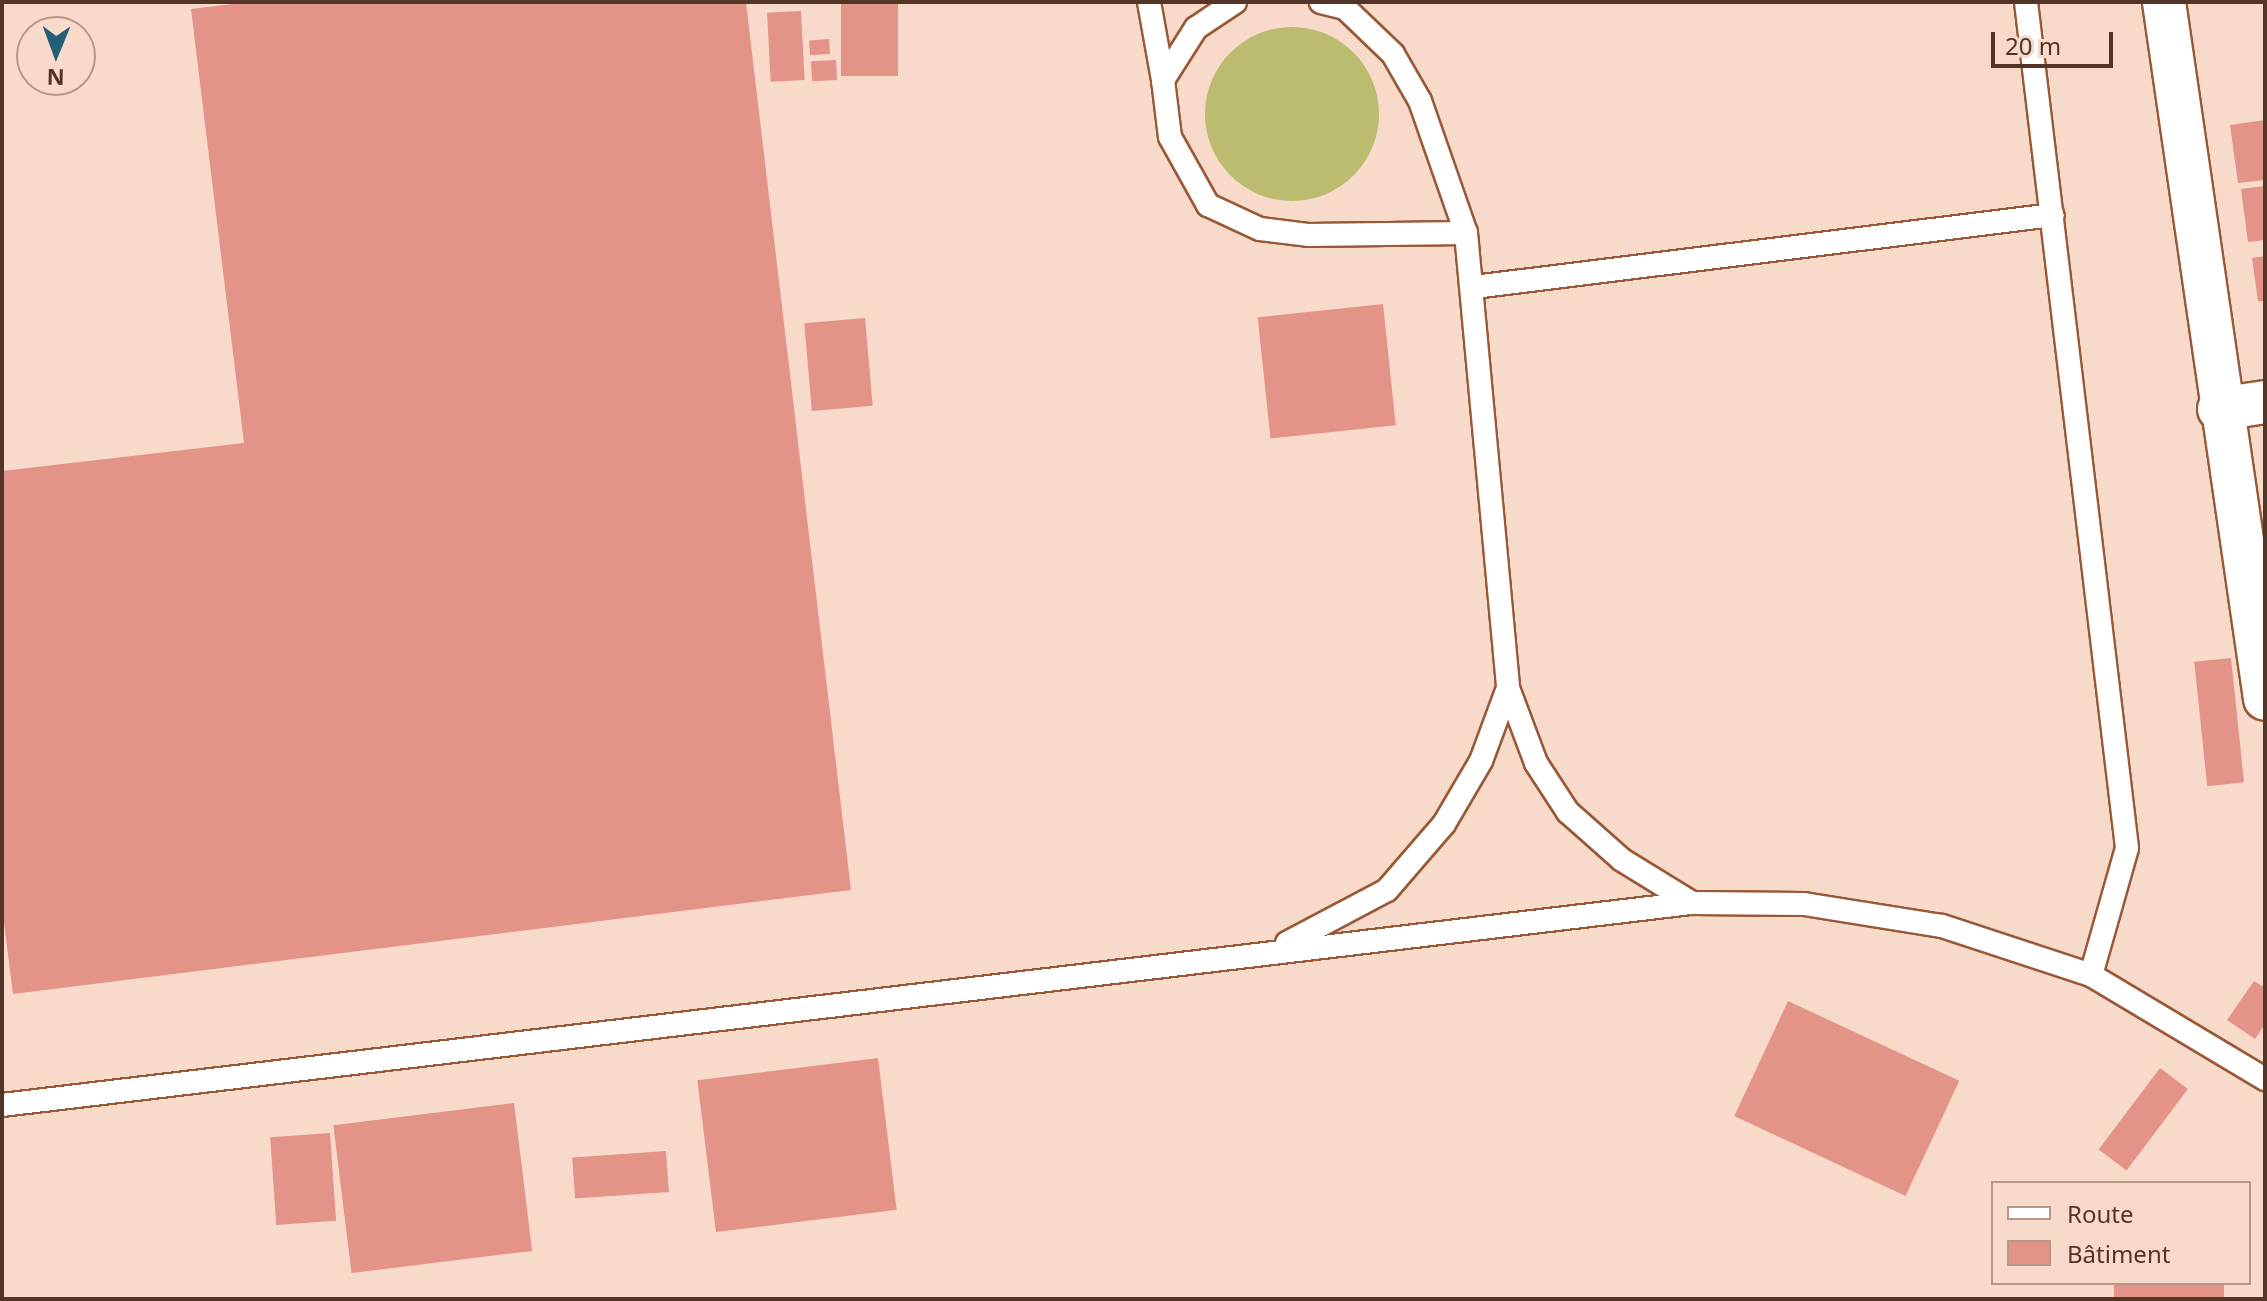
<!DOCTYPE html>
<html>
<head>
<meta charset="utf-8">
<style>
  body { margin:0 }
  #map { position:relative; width:2267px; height:1301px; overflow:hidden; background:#f8dacb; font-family:"Noto Sans",sans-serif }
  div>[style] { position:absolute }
  .green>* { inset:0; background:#bcbc70 }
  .round { border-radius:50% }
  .building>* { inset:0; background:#e39388; transform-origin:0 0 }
  .roads { filter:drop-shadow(2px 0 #995936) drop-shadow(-2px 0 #995936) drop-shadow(0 2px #995936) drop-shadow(0 -2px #995936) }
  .lane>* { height:22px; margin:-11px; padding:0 11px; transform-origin:11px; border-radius:11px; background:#fff }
  .street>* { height:42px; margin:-21px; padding:0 21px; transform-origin:21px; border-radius:21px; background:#fff }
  span { translate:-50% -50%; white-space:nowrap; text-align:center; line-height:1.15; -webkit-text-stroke:8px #f8dacb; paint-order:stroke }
  .frame { position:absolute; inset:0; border:4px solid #523526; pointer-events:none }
  .legend { position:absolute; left:1991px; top:1181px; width:260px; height:104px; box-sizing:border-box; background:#f8dacb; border:2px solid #b69889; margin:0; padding:10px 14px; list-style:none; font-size:24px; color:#523526 }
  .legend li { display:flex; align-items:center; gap:16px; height:40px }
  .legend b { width:40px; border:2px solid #b69889 }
  .north { position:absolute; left:16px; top:16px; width:80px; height:80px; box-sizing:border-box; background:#f8dacb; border:2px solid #b69889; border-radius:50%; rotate:181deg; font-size:22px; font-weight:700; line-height:32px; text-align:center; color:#523526 }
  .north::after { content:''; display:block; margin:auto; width:28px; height:36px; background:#245f78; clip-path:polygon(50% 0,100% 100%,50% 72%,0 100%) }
  .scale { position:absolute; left:1991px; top:32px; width:122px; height:36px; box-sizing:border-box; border:4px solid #523526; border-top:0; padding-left:10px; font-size:24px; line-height:28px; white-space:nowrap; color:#523526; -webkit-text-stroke:6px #f8dacb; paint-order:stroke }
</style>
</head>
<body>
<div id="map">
  <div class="green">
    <div class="round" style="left:1205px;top:27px;width:174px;height:174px"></div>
  </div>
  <div class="building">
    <div style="clip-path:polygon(249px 2px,746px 2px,851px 890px,13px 994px,2px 907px,2px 471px,244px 443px,191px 9px)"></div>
    <div style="left:841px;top:2px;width:57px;height:74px"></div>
    <div style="left:801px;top:11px;width:69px;height:34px;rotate:87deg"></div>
    <div style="left:829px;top:39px;width:15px;height:20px;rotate:86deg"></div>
    <div style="left:836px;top:60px;width:20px;height:25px;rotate:87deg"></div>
    <div style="clip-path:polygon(2265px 120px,2265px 180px,2238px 183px,2230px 125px)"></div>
    <div style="clip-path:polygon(2265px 186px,2265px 240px,2248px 242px,2241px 189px)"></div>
    <div style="clip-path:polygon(2265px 256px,2265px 301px,2258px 301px,2252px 258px)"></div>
    <div style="left:1383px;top:304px;width:122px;height:126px;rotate:84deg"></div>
    <div style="left:865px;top:318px;width:88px;height:61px;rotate:85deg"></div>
    <div style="left:2231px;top:658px;width:125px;height:37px;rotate:84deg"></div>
    <div style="clip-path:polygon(2254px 981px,2265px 988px,2265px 1024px,2255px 1039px,2227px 1020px)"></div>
    <div style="left:1788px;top:1001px;width:189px;height:127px;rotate:25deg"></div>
    <div style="left:878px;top:1058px;width:153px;height:182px;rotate:83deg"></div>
    <div style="left:2160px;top:1068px;width:35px;height:102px;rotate:37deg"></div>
    <div style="left:514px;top:1103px;width:149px;height:182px;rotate:83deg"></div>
    <div style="left:330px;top:1133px;width:88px;height:60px;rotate:86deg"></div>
    <div style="left:666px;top:1151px;width:41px;height:94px;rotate:86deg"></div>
    <div style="left:2114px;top:1283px;width:110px;height:17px"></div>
  </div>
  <div class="roads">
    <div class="lane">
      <div style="left:1149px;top:2px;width:79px;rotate:79.8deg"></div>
      <div style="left:1235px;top:2px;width:47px;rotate:146.3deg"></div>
      <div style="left:1196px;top:28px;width:62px;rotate:122.4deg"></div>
      <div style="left:1163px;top:80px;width:57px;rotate:83deg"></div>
      <div style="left:1170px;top:137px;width:78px;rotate:60.8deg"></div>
      <div style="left:1208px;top:205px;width:57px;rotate:24.8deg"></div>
      <div style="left:1260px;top:229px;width:48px;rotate:7.1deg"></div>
      <div style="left:1308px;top:235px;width:158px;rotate:-0.7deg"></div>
      <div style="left:1466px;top:233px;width:140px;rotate:-109.2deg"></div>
      <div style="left:1420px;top:101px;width:54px;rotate:-119.9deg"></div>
      <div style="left:1393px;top:54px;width:66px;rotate:-136.2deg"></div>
      <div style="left:1345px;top:8px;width:25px;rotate:-166deg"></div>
      <div style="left:2026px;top:2px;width:852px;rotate:83.19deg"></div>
      <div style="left:2127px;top:848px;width:132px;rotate:105.8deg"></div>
      <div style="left:1466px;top:233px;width:457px;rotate:84.7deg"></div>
      <div style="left:1508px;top:688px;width:80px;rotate:69.5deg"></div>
      <div style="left:1536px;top:763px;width:59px;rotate:56.9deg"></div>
      <div style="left:1568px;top:812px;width:72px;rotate:41.6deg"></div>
      <div style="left:1622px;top:860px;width:82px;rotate:31.6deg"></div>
      <div style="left:1474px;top:287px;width:583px;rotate:-7.09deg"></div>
      <div style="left:1287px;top:943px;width:113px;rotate:-27.9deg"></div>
      <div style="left:1387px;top:890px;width:87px;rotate:-49.2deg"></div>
      <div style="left:1444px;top:824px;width:73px;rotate:-59.6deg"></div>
      <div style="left:1481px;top:761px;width:78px;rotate:-69.7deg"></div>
      <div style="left:2px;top:1105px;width:1702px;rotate:-6.82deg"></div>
      <div style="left:1692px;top:903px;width:112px;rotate:0.5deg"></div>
      <div style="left:1804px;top:904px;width:140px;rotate:9.1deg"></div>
      <div style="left:1942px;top:926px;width:157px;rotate:18.2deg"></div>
      <div style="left:2091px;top:975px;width:203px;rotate:30.9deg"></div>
    </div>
    <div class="street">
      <div style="left:2164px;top:2px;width:704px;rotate:81.75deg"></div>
      <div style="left:2219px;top:409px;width:47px;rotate:-8.7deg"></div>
    </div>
  </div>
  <div class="frame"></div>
  <ul class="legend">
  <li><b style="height:10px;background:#fff"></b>Route</li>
  <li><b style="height:22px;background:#e39388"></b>Bâtiment</li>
  </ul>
  <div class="north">N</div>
  <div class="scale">20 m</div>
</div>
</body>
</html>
